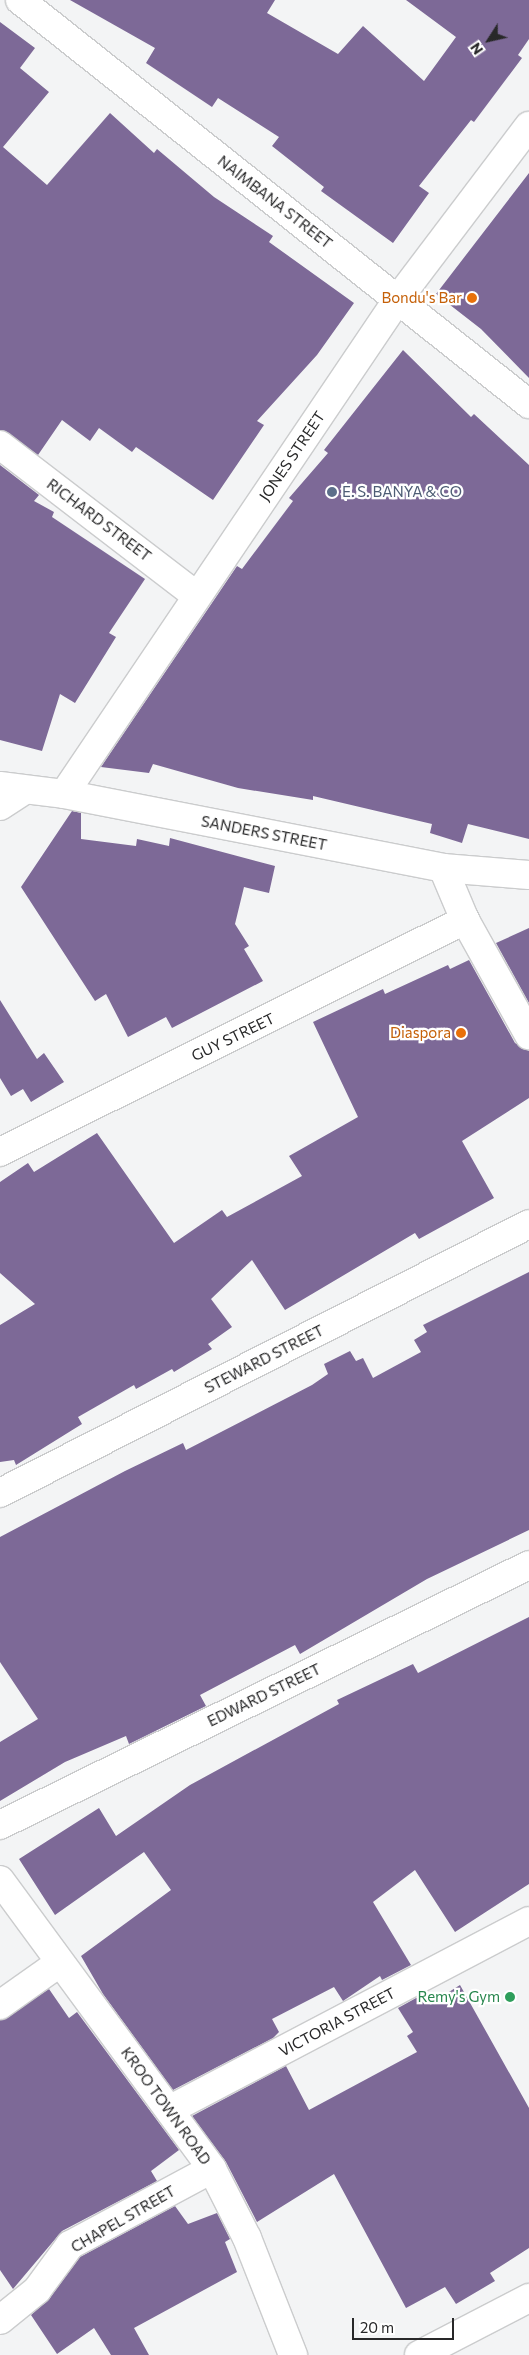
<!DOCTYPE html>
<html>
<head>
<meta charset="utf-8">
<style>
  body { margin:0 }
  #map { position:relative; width:529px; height:2355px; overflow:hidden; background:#f3f4f5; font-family:Commissioner,sans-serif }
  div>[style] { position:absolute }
  .building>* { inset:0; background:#7d6997 }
  .roads { filter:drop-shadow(1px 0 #cbcccd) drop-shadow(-1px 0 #cbcccd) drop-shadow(0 1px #cbcccd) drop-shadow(0 -1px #cbcccd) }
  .minor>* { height:28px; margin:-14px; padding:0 14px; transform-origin:14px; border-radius:14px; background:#fff }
  .secondary>* { height:28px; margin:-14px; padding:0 14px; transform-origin:14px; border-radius:14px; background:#fff }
  .primary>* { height:28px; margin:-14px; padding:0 14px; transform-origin:14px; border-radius:14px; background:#fff }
  .dots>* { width:14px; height:14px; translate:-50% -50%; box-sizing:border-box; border:2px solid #fff; border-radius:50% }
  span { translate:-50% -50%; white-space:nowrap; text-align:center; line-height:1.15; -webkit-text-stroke:4.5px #fff; paint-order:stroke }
  .street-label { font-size:15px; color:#282829 }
  .food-label { font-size:15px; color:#c56008 }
  .right { translate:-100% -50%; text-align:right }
  .service-label { font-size:15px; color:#4e5e75 }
  .left { translate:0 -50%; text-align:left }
  .leisure-label { font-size:15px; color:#27864d }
  .north { position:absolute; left:464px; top:15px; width:50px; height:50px; -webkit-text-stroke:4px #fff; paint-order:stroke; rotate:235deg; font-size:14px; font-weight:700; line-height:20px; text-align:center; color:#282829 }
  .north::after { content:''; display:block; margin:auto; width:18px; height:22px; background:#282829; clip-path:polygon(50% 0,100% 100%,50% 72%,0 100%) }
  .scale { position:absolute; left:352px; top:2318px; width:102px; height:22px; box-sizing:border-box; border:2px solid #282829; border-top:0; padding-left:6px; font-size:15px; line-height:18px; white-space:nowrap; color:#282829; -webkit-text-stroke:4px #fff; paint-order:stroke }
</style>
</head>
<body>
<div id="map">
  <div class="building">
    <div style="clip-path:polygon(70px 0,275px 0,267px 13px,338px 54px,363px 26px,424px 81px,456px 37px,406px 0,529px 0,529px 39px,518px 55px,522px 58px,474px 122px,471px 120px,419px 186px,429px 193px,393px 243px,321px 191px,324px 187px,272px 146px,279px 137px,218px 98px,212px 107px,146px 63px,155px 48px)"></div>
    <div style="clip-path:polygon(0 22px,35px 48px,20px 68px,49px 92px,3px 147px,47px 185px,110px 113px,154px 153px,157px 149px,214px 197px,273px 236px,269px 242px,354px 303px,317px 355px,257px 421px,264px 425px,213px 500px,136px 447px,132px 452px,99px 428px,90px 441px,62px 420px,38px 455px,0 430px)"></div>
    <div style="clip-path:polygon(529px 173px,529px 378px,481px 329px,436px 294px)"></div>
    <div style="clip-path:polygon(403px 350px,471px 417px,474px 414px,529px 465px,529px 839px,468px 824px,462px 843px,430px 833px,432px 824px,313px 796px,313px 800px,238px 788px,153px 764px,149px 773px,101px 767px,237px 566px,242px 569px,293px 501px,289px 498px,328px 453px,324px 450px)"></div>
    <div style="clip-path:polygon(0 465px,39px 495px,34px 501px,54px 512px,52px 517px,145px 579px,109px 633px,116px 637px,75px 703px,60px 694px,42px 751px,0 740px)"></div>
    <div style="clip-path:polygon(72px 811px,81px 813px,81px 839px,136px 846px,137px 839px,169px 846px,170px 838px,275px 866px,269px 893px,244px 887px,235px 924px,249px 946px,244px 949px,263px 981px,172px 1028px,166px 1017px,128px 1037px,106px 994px,95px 1001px,21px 887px)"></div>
    <div style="clip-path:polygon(529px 928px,529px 1003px,496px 943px)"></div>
    <div style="clip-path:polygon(469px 960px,515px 1043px,529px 1051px,529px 1098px,462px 1141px,494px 1198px,419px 1239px,415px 1233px,285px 1310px,252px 1260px,211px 1299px,232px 1327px,208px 1344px,212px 1349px,174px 1372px,172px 1369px,136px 1389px,134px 1385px,78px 1417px,82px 1424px,16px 1465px,14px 1460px,0 1462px,0 1325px,35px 1304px,0 1273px,0 1182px,28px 1163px,34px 1172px,97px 1133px,174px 1243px,222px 1210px,227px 1217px,302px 1176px,289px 1156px,358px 1117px,313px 1022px,383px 989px,385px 994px,448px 965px,450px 969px)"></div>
    <div style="clip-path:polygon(0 1000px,37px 1059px,44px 1053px,64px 1082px,31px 1102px,23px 1089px,11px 1096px,0 1078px)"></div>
    <div style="clip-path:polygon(529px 1272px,529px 1530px,427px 1579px,300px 1654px,295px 1645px,200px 1695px,206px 1706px,129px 1744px,126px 1736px,65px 1762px,0 1801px,0 1742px,38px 1719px,0 1662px,0 1537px,125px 1471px,183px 1443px,186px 1450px,312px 1385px,328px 1374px,324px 1364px,350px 1351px,356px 1361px,363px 1358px,373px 1378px,421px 1352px,414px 1340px,427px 1332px,423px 1325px)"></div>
    <div style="clip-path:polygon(529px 1617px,529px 1884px,455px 1932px,415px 1870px,373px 1902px,411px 1965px,382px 1980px,380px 1976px,343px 2001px,334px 1987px,272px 2019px,279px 2032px,273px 2038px,173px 2090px,103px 1994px,81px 1956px,171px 1890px,144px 1852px,55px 1915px,19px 1859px,99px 1808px,116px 1836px,190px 1785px,339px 1704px,337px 1700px,413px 1664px,418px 1673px)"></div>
    <div style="clip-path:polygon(460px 1985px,529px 2108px,529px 2248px,490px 2273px,495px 2281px,456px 2304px,445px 2287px,406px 2308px,334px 2174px,257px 2222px,226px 2162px,192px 2116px,286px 2066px,309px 2110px,417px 2052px,407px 2036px,413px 2032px,398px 2008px,427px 1992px,433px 2002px)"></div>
    <div style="clip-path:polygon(49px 1989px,69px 2018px,77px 2012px,179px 2150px,151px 2171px,157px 2181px,62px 2231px,13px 2289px,0 2270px,0 2020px)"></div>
    <div style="clip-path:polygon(175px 2206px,188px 2224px,217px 2213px,230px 2239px,225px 2242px,237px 2272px,134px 2328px,149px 2355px,111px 2355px,94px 2328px,57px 2354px,31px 2315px,49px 2299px,80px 2257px)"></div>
  </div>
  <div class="roads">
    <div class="minor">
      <div style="left:20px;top:0;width:650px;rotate:38.44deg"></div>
      <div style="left:0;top:445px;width:248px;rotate:37.5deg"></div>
      <div style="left:64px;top:794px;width:597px;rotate:-55.99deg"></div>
      <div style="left:398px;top:299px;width:217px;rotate:-52.9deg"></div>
      <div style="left:0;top:806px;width:27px;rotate:-33deg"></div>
      <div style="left:443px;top:868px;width:56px;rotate:67.1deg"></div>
      <div style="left:465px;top:920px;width:132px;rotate:60.9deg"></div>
      <div style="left:0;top:1152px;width:520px;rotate:-26.52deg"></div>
      <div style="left:0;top:1493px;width:593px;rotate:-26.95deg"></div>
      <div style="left:0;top:1825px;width:589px;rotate:-26.17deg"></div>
      <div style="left:0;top:2005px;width:71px;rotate:-35.3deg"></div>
      <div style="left:171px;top:2109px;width:404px;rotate:-27.7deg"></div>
      <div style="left:0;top:2320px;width:48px;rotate:-39deg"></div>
      <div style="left:37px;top:2290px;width:56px;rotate:-53.7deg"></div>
      <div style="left:70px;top:2245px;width:161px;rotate:-28.2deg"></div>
      <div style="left:419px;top:2355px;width:124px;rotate:-27.4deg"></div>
    </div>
    <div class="secondary">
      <div style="left:0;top:1880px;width:358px;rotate:53.7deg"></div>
      <div style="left:212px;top:2169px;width:77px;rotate:63.1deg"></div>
      <div style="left:247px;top:2238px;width:126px;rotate:68.5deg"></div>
    </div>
    <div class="primary">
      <div style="left:0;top:786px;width:64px;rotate:7.1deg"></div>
      <div style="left:64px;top:794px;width:386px;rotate:11deg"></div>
      <div style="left:443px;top:868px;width:86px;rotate:4.7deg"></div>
    </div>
  </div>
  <div class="dots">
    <div style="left:472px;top:298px;background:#e8710a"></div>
    <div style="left:332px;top:492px;background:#5c6f8a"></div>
    <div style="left:461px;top:1033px;background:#e8710a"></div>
    <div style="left:510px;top:1997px;background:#2e9e5b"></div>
  </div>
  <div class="street-label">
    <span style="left:275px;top:202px;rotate:38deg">NAIMBANA STREET</span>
    <span style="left:292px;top:456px;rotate:-56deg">JONES STREET</span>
    <span style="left:99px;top:520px;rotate:37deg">RICHARD STREET</span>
    <span style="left:264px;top:833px;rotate:11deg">SANDERS STREET</span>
    <span style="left:233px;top:1037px;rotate:-26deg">GUY STREET</span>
    <span style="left:264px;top:1359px;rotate:-27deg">STEWARD STREET</span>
    <span style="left:264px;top:1695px;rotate:-26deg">EDWARD STREET</span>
    <span style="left:337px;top:2022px;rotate:-28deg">VICTORIA STREET</span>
    <span style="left:166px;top:2106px;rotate:54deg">KROO TOWN ROAD</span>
    <span style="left:123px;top:2219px;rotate:-30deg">CHAPEL STREET</span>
  </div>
  <div class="food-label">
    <span class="right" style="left:462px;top:298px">Bondu's Bar</span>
    <span class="right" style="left:451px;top:1033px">Diaspora</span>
  </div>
  <div class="service-label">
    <span class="left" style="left:342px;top:492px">E. S. BANYA &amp; CO</span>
  </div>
  <div class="leisure-label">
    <span class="right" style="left:500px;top:1997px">Remy's Gym</span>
  </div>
  <div class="north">N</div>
  <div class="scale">20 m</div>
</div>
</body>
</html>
